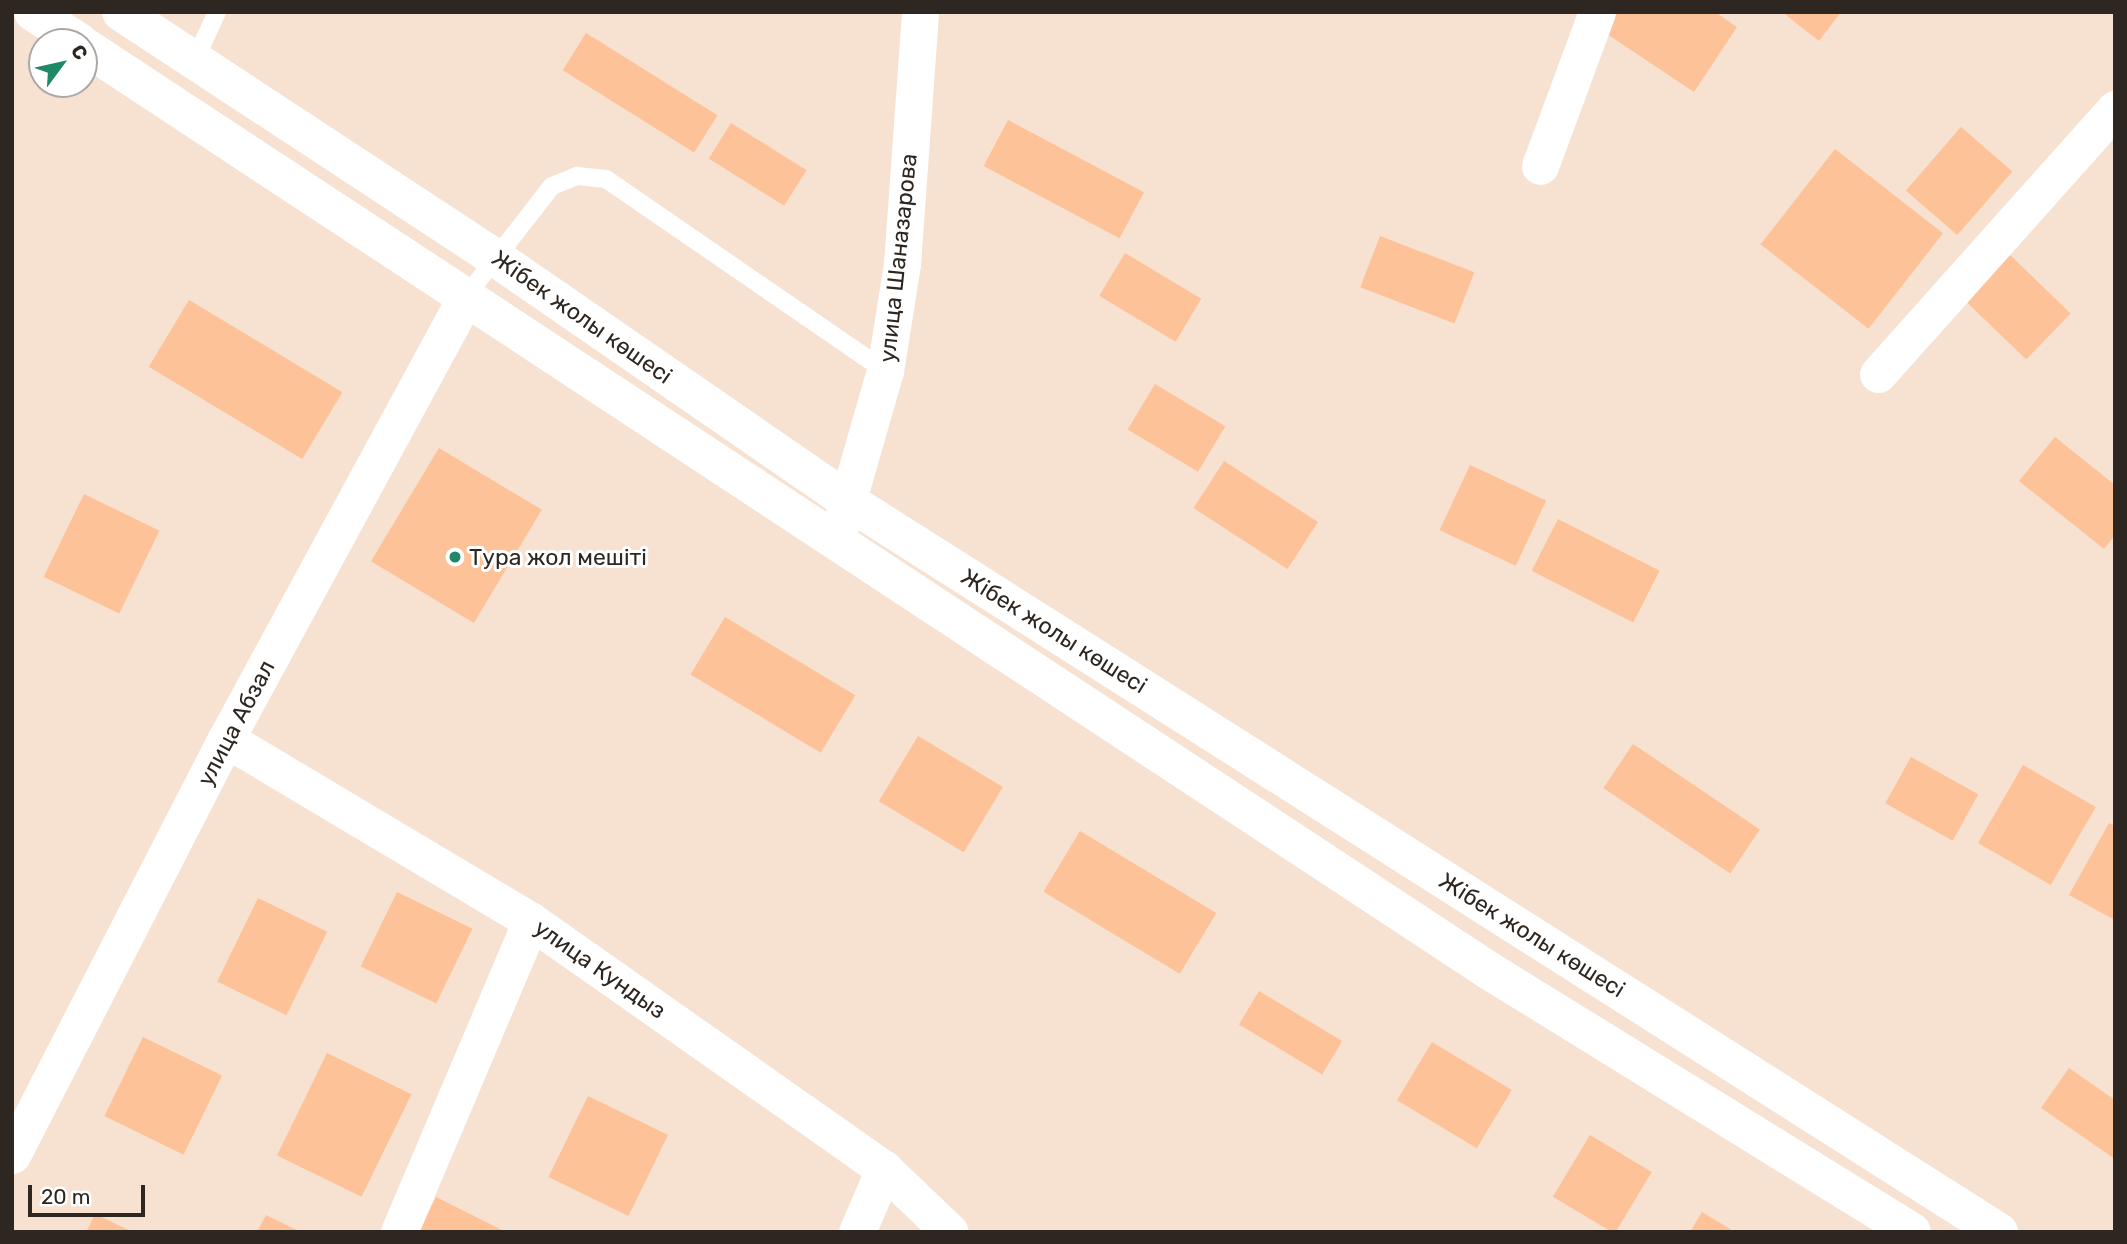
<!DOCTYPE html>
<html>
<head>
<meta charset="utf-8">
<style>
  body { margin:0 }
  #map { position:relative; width:2127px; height:1244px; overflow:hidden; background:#f7e1d1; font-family:Rubik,sans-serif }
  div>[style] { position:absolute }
  .building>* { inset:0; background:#fdc298; transform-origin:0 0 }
  .service>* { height:18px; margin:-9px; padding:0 9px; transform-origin:9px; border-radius:9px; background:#fff }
  .minor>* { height:37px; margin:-18.5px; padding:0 18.5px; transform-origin:18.5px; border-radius:18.5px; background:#fff }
  .primary>* { height:38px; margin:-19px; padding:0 19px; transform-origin:19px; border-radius:19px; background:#fff }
  .dots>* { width:19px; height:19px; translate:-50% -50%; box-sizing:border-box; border:4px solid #fff; border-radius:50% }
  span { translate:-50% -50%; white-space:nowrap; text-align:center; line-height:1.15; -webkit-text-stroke:6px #fff; paint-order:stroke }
  .street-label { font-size:23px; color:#2e2620 }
  .poi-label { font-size:23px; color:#2e2620 }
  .left { translate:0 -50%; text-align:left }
  .frame { position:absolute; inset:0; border:14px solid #2e2620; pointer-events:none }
  .north { position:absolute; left:28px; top:28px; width:70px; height:70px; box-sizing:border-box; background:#fff; border:2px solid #aba8a6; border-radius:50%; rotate:57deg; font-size:19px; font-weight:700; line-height:28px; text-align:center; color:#2e2620 }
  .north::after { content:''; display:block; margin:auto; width:24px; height:32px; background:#1d8967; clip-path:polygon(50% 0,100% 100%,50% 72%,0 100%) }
  .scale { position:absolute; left:28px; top:1185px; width:117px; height:32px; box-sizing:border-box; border:4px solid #2e2620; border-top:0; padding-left:9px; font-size:21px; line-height:24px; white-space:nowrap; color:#2e2620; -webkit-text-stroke:5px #fff; paint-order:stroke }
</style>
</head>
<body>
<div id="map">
  <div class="building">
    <div style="clip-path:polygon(1618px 12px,1715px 12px,1737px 27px,1694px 92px,1604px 32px)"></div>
    <div style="clip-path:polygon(1782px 12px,1841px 12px,1819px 41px)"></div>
    <div style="left:586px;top:33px;width:155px;height:44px;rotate:32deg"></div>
    <div style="left:1008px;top:120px;width:154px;height:52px;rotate:28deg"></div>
    <div style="left:731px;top:123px;width:89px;height:42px;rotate:32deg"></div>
    <div style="left:1961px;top:127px;width:68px;height:84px;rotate:41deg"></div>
    <div style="left:1835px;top:149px;width:137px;height:121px;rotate:38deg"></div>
    <div style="left:1380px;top:236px;width:101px;height:55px;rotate:21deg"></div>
    <div style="left:1125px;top:253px;width:89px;height:50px;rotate:31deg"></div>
    <div style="left:2008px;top:253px;width:87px;height:64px;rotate:44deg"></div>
    <div style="left:189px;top:300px;width:179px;height:78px;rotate:31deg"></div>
    <div style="left:1155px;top:384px;width:82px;height:53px;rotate:31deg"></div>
    <div style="clip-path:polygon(2055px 437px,2115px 485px,2115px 535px,2104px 549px,2019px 481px)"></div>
    <div style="left:439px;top:448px;width:120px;height:132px;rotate:31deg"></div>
    <div style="left:1224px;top:461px;width:112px;height:56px;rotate:33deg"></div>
    <div style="left:1470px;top:465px;width:84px;height:72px;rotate:25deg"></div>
    <div style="left:84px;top:494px;width:84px;height:92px;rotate:26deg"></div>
    <div style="left:1558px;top:519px;width:114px;height:58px;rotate:27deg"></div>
    <div style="left:725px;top:617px;width:152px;height:67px;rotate:31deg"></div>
    <div style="left:918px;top:736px;width:99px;height:76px;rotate:31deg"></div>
    <div style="left:1633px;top:744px;width:153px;height:53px;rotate:34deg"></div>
    <div style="left:1911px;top:757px;width:77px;height:53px;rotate:29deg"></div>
    <div style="left:2023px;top:765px;width:84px;height:90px;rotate:30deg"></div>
    <div style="clip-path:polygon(2109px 823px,2115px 826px,2115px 920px,2069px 895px)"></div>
    <div style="left:1080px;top:831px;width:159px;height:71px;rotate:31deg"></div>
    <div style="left:397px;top:892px;width:84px;height:83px;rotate:26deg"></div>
    <div style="left:258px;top:898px;width:77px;height:93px;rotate:26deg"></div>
    <div style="left:1259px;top:991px;width:97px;height:39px;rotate:31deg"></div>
    <div style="left:143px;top:1037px;width:88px;height:88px;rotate:26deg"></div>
    <div style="left:1432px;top:1042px;width:93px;height:68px;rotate:31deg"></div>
    <div style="left:327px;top:1053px;width:94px;height:114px;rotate:26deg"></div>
    <div style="clip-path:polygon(2069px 1068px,2115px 1100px,2115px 1159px,2041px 1108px)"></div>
    <div style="left:588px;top:1096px;width:89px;height:90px;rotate:26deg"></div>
    <div style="left:1590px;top:1135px;width:72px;height:72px;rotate:31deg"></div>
    <div style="clip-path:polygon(436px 1197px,506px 1232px,419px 1232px)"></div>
    <div style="clip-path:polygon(1702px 1212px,1735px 1232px,1690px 1232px)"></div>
    <div style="clip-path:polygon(95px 1214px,133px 1232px,86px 1232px)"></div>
    <div style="clip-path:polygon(266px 1215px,301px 1232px,257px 1232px)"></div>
  </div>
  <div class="service">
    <div style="left:195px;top:60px;width:53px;rotate:-65.4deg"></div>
    <div style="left:467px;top:295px;width:138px;rotate:-52.1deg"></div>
    <div style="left:552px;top:186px;width:27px;rotate:-22deg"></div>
    <div style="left:577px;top:176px;width:29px;rotate:6deg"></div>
    <div style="left:606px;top:179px;width:339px;rotate:34.5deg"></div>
  </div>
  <div class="minor">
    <div style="left:1540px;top:166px;width:164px;rotate:-69.7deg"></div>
    <div style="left:1878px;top:374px;width:356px;rotate:-48.2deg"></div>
    <div style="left:839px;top:531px;width:166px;rotate:-74deg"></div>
    <div style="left:885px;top:371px;width:108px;rotate:-81deg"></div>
    <div style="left:902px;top:264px;width:253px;rotate:-85.9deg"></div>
    <div style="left:226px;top:739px;width:355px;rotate:30.8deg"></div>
    <div style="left:531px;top:921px;width:431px;rotate:35.1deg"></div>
    <div style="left:884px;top:1169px;width:91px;rotate:43.7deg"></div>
    <div style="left:12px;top:1155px;width:468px;rotate:-62.8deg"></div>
    <div style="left:226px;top:739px;width:505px;rotate:-61.51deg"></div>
    <div style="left:399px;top:1232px;width:338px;rotate:-67deg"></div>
    <div style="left:857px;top:1232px;width:69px;rotate:-66.8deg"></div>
  </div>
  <div class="primary">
    <div style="left:33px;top:12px;width:55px;rotate:33.1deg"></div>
    <div style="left:121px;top:12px;width:445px;rotate:33.3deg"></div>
    <div style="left:493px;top:256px;width:435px;rotate:34.6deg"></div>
    <div style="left:851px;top:503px;width:1360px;rotate:32.42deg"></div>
    <div style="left:84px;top:46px;width:1681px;rotate:33.35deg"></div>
    <div style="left:1488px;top:970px;width:498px;rotate:31.7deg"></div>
  </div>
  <div class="dots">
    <div style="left:455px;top:557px;background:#1d8967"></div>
  </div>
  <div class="street-label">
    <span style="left:898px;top:258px;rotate:-84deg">улица Шаназарова</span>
    <span style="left:582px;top:317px;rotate:35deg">Жібек жолы көшесі</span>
    <span style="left:1054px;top:631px;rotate:32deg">Жібек жолы көшесі</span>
    <span style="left:236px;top:723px;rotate:-62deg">улица Абзал</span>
    <span style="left:1532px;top:935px;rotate:32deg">Жібек жолы көшесі</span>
    <span style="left:600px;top:969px;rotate:35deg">улица Кундыз</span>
  </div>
  <div class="poi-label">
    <span class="left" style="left:469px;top:557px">Тура жол мешіті</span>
  </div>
  <div class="frame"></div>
  <div class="north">С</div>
  <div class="scale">20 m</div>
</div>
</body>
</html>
